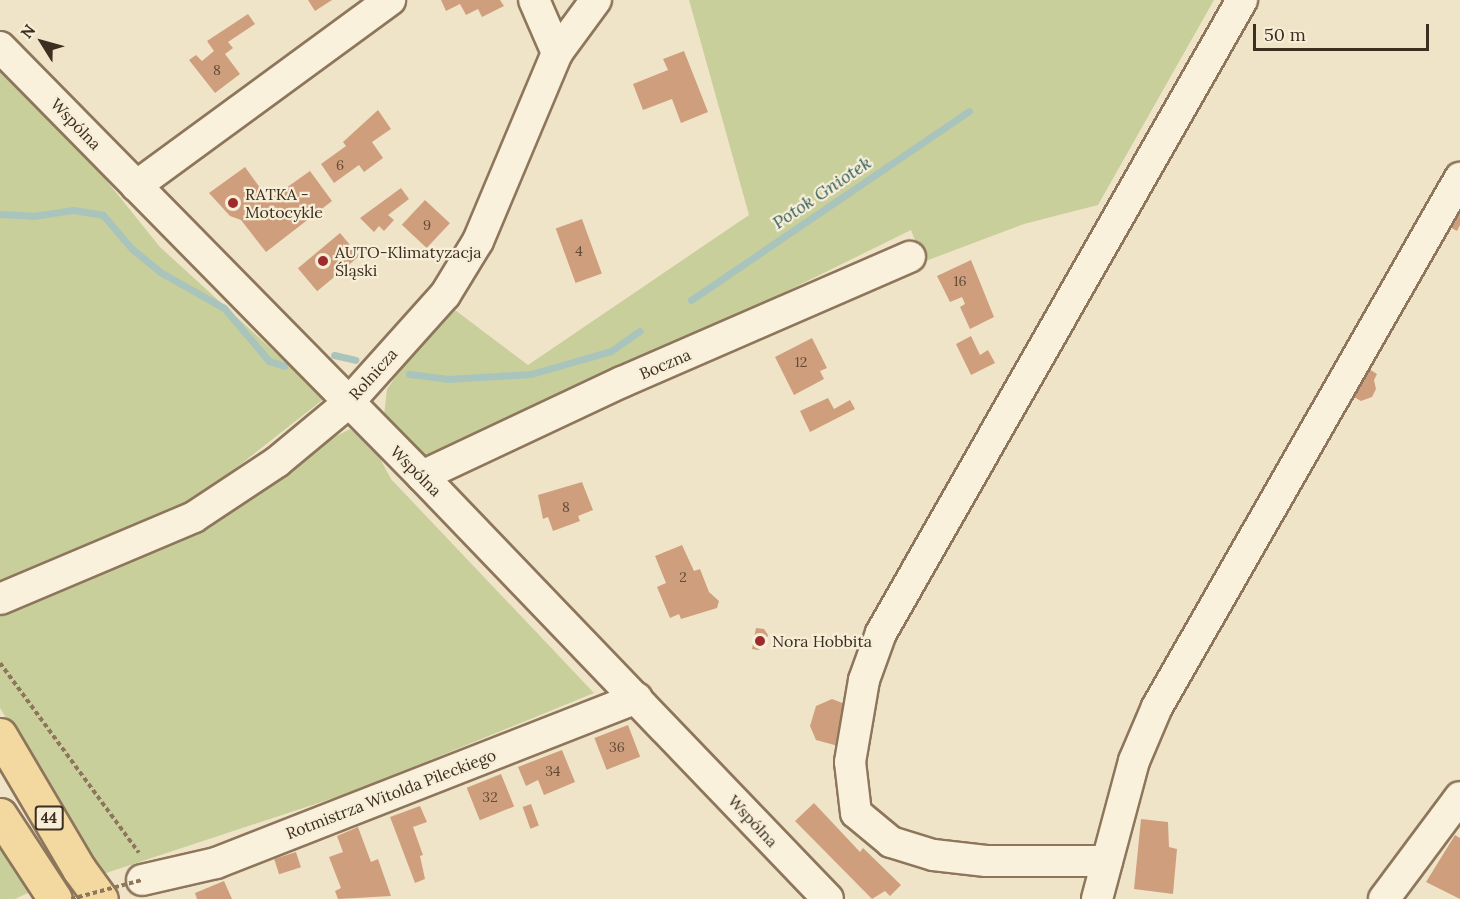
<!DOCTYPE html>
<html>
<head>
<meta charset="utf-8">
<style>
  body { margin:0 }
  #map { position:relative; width:1460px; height:899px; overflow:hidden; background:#f0e4c8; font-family:Lora,serif }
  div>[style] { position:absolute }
  .green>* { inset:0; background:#c9cf9b }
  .stream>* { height:7px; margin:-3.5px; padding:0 3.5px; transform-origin:3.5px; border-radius:3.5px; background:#a9c4bc }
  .building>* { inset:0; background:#cf9f7d; transform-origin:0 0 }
  .path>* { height:4px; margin-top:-2px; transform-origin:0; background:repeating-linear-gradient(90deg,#8d765c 0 4.5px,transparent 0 7.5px) }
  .roads { filter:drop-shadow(2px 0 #8d765c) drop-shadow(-2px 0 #8d765c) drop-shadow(0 2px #8d765c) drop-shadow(0 -2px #8d765c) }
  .minor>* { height:30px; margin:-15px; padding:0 15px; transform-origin:15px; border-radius:15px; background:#faf1dc }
  .major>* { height:33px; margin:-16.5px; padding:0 16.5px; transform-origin:16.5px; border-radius:16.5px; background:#f3d9a0 }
  .path-bridge>* { height:4px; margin-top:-2px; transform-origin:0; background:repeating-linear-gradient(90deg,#8d765c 0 4.5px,transparent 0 7.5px) }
  .dots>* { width:16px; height:16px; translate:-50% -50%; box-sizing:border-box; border:3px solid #f7eed8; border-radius:50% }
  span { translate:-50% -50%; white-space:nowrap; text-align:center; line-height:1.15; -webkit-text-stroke:4.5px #f7eed8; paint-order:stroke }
  .number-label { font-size:14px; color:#624a37 }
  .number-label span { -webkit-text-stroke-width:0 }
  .shield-label span { padding:2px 4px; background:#f7eed8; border:2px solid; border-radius:4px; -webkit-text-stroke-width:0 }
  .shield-label { font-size:15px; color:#3d2e20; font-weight:700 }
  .street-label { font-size:16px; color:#3d2e20 }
  .poi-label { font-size:16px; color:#3d2e20 }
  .left { translate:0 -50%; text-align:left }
  .water-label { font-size:18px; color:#2f5d5a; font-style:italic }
  .north { position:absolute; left:12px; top:12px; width:60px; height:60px; -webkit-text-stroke:4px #f7eed8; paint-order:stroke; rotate:307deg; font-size:16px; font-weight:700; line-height:24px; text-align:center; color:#3d2e20 }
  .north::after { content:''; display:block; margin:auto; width:21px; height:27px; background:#3d2e20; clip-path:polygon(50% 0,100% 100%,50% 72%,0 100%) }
  .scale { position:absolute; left:1253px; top:24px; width:176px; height:27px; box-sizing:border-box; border:3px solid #3d2e20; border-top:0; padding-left:8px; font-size:18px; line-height:21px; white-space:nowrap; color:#3d2e20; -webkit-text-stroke:4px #f7eed8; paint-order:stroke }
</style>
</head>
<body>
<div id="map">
  <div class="green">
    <div style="clip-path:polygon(689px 0,1214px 0,1098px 205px,1024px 224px,923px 262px,911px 230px,779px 295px,772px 310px,419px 463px,384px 416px,387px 389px,428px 331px,455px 310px,528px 365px,749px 215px)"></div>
    <div style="clip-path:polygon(0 69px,77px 144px,160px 247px,325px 398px,199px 497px,0 580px)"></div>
    <div style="clip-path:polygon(350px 429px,376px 451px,391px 479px,594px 693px,352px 792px,100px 875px,0 708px,0 610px)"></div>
    <div style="clip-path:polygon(0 839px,32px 891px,15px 899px,0 899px)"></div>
  </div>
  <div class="stream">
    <div style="left:0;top:214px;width:33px;rotate:3deg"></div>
    <div style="left:33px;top:216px;width:40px;rotate:-8.5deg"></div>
    <div style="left:73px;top:210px;width:30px;rotate:9deg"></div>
    <div style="left:103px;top:215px;width:45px;rotate:49.5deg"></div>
    <div style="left:132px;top:249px;width:36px;rotate:39deg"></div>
    <div style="left:160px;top:272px;width:73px;rotate:29.4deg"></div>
    <div style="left:224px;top:308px;width:70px;rotate:49.7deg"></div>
    <div style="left:269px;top:361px;width:16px;rotate:18deg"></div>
    <div style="left:691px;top:300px;width:336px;rotate:-34.2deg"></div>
    <div style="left:334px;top:355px;width:22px;rotate:13deg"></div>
    <div style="left:409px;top:374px;width:38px;rotate:7deg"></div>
    <div style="left:447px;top:379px;width:84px;rotate:-3.4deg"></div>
    <div style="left:531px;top:374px;width:83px;rotate:-16deg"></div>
    <div style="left:611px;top:351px;width:35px;rotate:-35deg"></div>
  </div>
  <div class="building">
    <div style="clip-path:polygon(308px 0,332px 0,315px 11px)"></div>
    <div style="clip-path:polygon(441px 0,500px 0,504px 6px,482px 17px,478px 9px,466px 15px,460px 4px,446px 11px)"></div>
    <div style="clip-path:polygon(248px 14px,255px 24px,228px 42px,233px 48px,225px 54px,240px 74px,215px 93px,189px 60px,196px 55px,202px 61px,214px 51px,207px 41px)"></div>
    <div style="clip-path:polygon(684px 51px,708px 112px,681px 123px,672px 99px,643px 110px,633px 84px,668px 70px,663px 59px)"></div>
    <div style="clip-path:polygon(378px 110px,391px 129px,372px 142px,383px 158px,364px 172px,359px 165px,334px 183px,321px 164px,346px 146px,343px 142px)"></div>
    <div style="clip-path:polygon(245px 167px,269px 200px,310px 171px,332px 201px,266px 252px,241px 220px,230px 216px,209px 193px)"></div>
    <div style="clip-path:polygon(401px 188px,409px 199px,388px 215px,394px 220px,384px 231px,379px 226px,374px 232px,360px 218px)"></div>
    <div style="left:425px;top:200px;width:34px;height:34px;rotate:43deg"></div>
    <div style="clip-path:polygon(1460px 202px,1460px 225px,1457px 231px,1448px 226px)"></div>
    <div style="left:582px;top:219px;width:58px;height:28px;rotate:70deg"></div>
    <div style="left:340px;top:233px;width:30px;height:55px;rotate:50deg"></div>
    <div style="clip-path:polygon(971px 260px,994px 317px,970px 329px,960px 307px,965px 304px,962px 297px,950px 302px,937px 276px)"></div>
    <div style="clip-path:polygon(971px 336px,980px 355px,988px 350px,995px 363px,971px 375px,956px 344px)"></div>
    <div style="clip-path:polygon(812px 338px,827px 368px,820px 371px,824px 379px,794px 395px,775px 357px)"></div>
    <div style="clip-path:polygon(1369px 369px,1377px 374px,1374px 380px,1376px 389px,1372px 397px,1361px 401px,1352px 396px,1350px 385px)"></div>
    <div style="clip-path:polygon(828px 398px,834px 409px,850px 400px,855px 409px,810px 432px,800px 411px)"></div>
    <div style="clip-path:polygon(582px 482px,593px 510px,578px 516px,580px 521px,553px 531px,548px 517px,543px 519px,538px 495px)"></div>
    <div style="clip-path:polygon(682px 545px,694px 571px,700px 569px,709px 592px,719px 601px,717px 608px,681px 619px,679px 614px,670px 618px,657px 587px,666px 583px,655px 556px)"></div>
    <div style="clip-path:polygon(756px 628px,764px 629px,768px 635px,764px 647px,758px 650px,752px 649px)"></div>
    <div style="clip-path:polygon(832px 699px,845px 704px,838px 746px,816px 740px,810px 726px,816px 706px)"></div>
    <div style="left:628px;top:725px;width:34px;height:36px;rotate:69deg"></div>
    <div style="clip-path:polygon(562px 750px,575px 782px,544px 795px,538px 780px,526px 786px,518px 767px)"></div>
    <div style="left:501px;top:774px;width:35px;height:37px;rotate:68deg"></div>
    <div style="clip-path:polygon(814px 803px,860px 852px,863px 848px,901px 885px,890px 896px,885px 891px,872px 899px,795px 821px)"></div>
    <div style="left:531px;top:804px;width:23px;height:9px;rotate:70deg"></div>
    <div style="clip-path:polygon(420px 806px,427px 822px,413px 827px,423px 855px,420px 856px,425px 879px,415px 883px,390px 817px)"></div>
    <div style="clip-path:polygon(1141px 819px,1168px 822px,1169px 847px,1177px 849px,1173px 894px,1134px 889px)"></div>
    <div style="clip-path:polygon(358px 827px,371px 862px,378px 859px,391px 896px,338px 899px,335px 891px,341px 888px,329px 857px,343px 852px,337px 836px)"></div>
    <div style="clip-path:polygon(1455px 835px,1460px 838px,1460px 899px,1426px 882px)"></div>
    <div style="left:296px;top:852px;width:16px;height:23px;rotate:72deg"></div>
    <div style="clip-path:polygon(224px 881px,232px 899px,197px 899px,195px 893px)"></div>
  </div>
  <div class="path">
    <div style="left:0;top:663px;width:235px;rotate:53.8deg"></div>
  </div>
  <div class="roads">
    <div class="minor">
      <div style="left:534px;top:0;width:58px;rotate:66.5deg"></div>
      <div style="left:0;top:47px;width:602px;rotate:45.47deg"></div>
      <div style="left:422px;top:476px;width:586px;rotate:46.17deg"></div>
      <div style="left:136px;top:186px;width:315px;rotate:-36.2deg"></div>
      <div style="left:422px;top:476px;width:221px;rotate:-25.2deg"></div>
      <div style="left:622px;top:382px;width:314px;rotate:-23.5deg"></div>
      <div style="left:0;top:599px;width:211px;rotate:-22.9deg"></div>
      <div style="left:194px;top:517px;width:100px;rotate:-33.5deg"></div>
      <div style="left:277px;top:462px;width:92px;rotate:-39.7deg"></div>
      <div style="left:348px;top:403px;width:145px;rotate:-48.1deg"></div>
      <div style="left:445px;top:295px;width:63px;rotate:-58.6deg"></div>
      <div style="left:478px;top:241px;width:204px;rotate:-67.2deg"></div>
      <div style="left:557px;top:53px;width:66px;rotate:-53.7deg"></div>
      <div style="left:1107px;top:861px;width:121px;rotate:180deg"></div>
      <div style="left:986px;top:861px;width:53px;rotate:-173.5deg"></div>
      <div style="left:933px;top:855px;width:44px;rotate:-162.8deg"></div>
      <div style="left:891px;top:842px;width:45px;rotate:-140.4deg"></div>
      <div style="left:856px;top:813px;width:51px;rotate:-96.7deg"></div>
      <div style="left:850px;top:762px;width:83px;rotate:-80.3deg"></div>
      <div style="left:864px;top:680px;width:50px;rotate:-70.1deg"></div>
      <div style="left:881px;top:633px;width:729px;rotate:-60.3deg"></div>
      <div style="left:142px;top:880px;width:76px;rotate:-12.9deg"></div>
      <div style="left:216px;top:863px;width:452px;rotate:-21.4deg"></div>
      <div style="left:1097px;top:899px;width:143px;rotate:-75deg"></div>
      <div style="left:1134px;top:761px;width:59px;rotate:-66.9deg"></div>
      <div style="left:1157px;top:707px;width:610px;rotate:-60.2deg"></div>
      <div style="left:1384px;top:899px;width:127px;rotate:-53.3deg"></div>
    </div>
    <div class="major">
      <div style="left:0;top:735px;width:156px;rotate:59.5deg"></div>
      <div style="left:79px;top:869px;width:37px;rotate:54deg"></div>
      <div style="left:0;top:815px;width:100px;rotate:56.8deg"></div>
    </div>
  </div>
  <div class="path-bridge">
    <div style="left:71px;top:899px;width:73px;rotate:-15deg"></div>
  </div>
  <div class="dots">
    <div style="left:233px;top:203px;background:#9e2a2b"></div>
    <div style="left:323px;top:261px;background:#9e2a2b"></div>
    <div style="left:760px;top:641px;background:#9e2a2b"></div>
  </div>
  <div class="number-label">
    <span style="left:217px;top:70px">8</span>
    <span style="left:340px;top:165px">6</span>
    <span style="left:427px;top:225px">9</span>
    <span style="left:579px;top:251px">4</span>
    <span style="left:960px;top:281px">16</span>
    <span style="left:801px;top:362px">12</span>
    <span style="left:566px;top:507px">8</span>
    <span style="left:683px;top:577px">2</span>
    <span style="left:617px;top:747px">36</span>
    <span style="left:553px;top:771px">34</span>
    <span style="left:490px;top:797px">32</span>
  </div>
  <div class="shield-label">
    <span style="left:49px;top:818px">44</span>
  </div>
  <div class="street-label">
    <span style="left:76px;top:124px;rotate:46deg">Wspólna</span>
    <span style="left:665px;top:364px;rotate:-23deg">Boczna</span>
    <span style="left:373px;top:374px;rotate:-48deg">Rolnicza</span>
    <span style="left:416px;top:471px;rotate:45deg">Wspólna</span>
    <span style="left:391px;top:794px;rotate:-21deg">Rotmistrza Witolda Pileckiego</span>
    <span style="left:753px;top:821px;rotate:47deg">Wspólna</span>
  </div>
  <div class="poi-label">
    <span class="left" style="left:245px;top:203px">RATKA -<br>Motocykle</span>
    <span class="left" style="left:335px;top:261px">AUTO-Klimatyzacja<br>Śląski</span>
    <span class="left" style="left:772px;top:641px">Nora Hobbita</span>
  </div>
  <div class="water-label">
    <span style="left:822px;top:193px;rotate:-34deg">Potok Gniotek</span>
  </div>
  <div class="north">N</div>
  <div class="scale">50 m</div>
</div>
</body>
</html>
